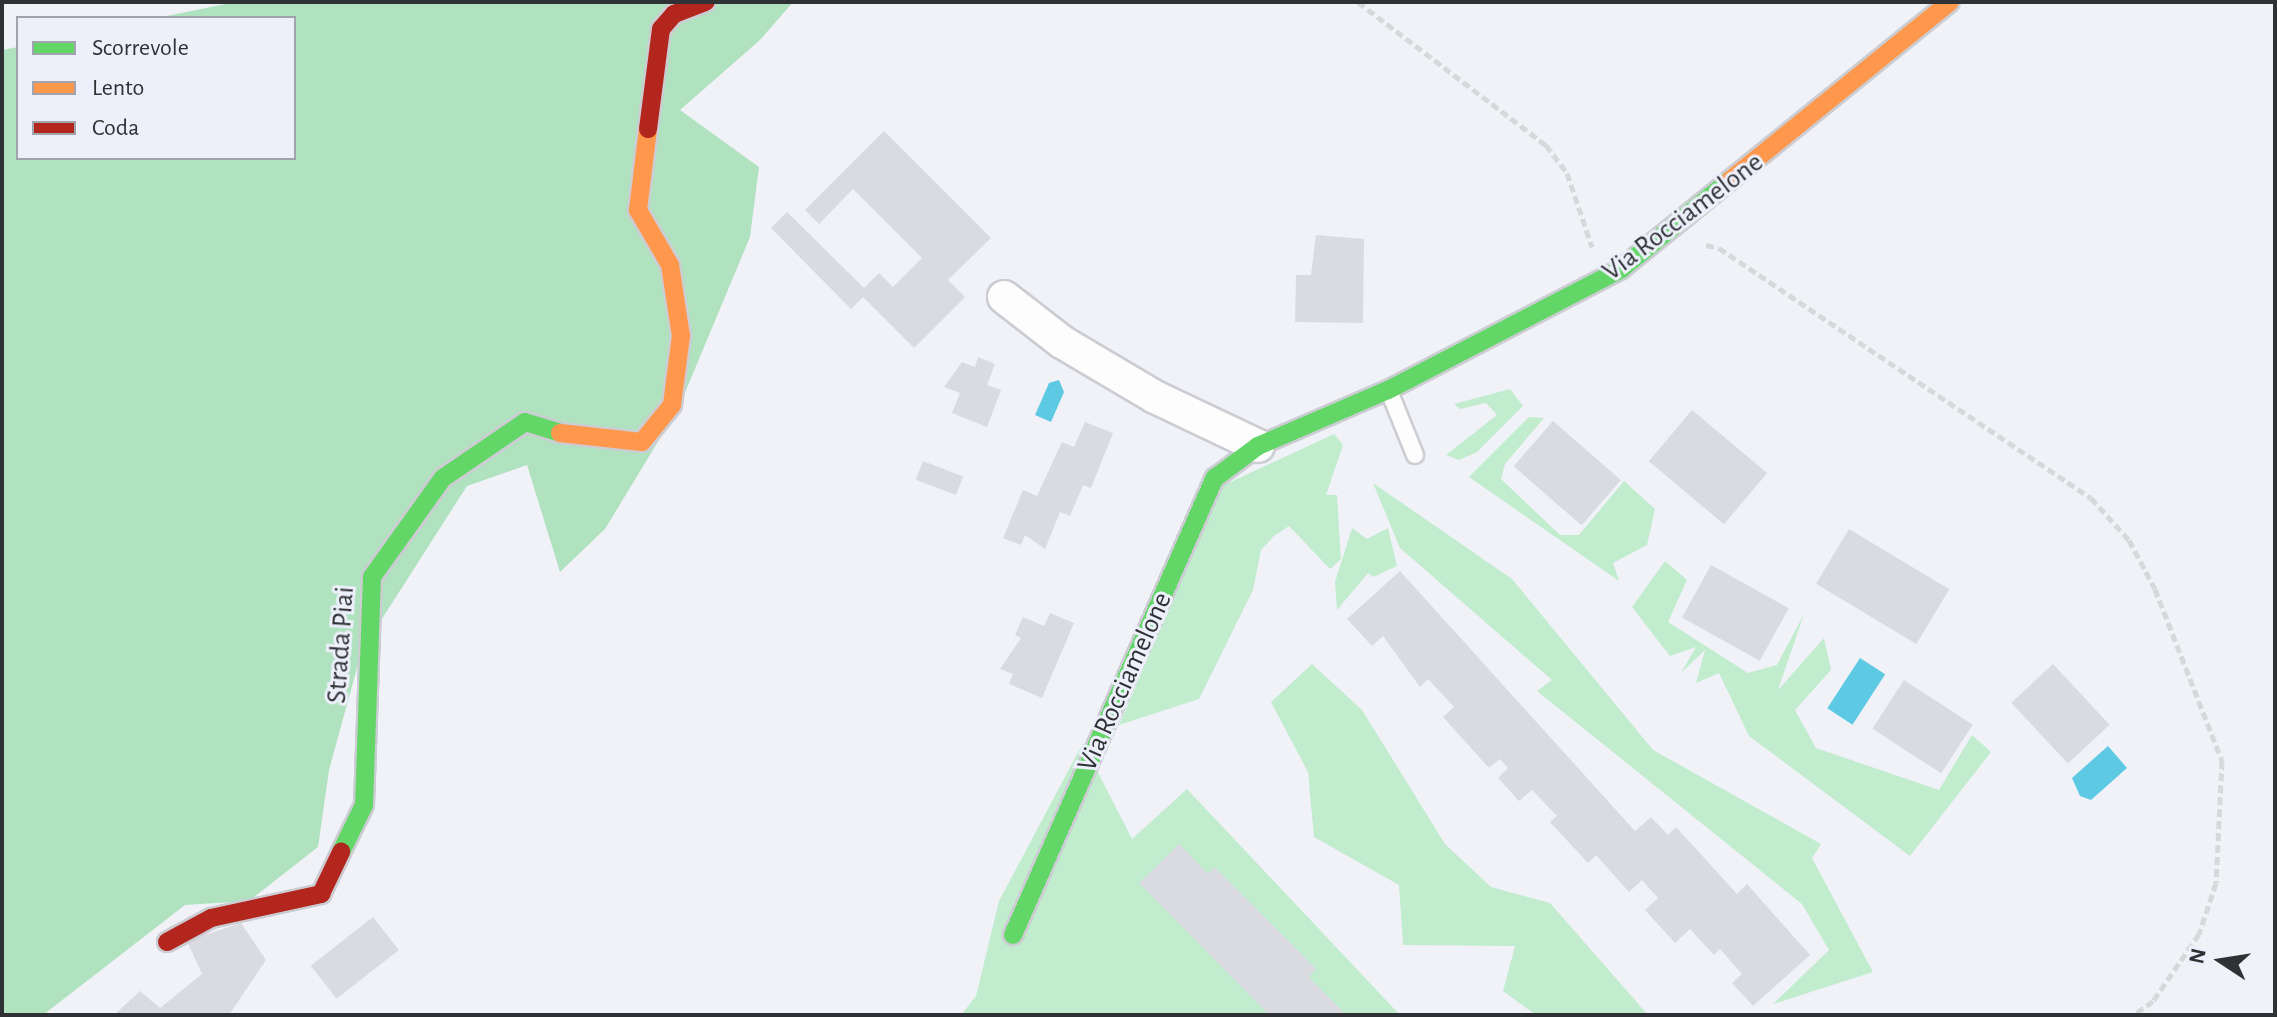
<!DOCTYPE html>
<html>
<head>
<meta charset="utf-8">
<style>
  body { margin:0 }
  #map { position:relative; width:2277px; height:1017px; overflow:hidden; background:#f0f2f8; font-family:"Alegreya Sans",sans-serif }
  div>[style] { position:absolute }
  .green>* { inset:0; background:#c1ecce }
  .forest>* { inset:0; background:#b1e2c0 }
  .water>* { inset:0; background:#5ec9e3; transform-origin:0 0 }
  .building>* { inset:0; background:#d9dbe0; transform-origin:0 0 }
  .path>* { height:5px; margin-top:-2.5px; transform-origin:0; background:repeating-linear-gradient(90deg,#d6d8d9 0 8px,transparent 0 12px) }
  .roads { filter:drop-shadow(2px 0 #cccdd2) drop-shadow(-2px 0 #cccdd2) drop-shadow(0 2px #cccdd2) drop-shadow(0 -2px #cccdd2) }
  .lane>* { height:16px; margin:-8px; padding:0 8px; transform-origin:8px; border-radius:8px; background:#fdfdfe }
  .street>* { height:32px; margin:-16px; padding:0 16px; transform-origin:16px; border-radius:16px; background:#fdfdfe }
  .fast>* { height:18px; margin:-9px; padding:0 9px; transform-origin:9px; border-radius:9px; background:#63d668 }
  .slow>* { height:18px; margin:-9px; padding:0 9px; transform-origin:9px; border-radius:9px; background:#ff974d }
  .jam>* { height:18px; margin:-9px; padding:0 9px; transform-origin:9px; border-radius:9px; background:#b3261e }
  span { translate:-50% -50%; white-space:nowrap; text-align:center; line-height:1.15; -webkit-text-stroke:6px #edf0fb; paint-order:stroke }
  .street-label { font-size:28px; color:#303135 }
  .frame { position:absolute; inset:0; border:4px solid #303135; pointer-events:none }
  .legend { position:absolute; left:16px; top:16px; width:280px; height:144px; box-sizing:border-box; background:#edf0fb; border:2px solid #a1a4ac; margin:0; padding:10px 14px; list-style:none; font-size:24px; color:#303135 }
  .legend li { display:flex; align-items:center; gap:16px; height:40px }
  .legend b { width:40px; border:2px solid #a1a4ac }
  .north { position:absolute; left:2181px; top:921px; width:80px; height:80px; -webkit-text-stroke:6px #edf0fb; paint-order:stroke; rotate:282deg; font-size:22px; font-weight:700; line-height:32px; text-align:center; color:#303135 }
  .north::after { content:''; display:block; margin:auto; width:28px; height:36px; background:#303135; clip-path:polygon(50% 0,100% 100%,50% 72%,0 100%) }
</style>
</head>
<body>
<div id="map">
  <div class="green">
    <div style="clip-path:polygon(1510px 389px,1523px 406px,1477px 452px,1459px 460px,1446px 455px,1497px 415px,1486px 403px,1460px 409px,1454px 404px)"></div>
    <div style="clip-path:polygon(1529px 417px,1544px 418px,1505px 464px,1501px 479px,1560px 535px,1579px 535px,1624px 481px,1655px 509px,1647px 545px,1613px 563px,1619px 581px,1469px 477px)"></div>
    <div style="clip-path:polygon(1334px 434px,1343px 445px,1326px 495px,1337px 495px,1341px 559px,1330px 569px,1289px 526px,1274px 536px,1261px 550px,1253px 590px,1199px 699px,1119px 725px,1222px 486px)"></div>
    <div style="clip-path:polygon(1373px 483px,1512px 579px,1653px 750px,1821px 844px,1812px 858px,1873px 972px,1773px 1004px,1829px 950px,1802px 904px,1537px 691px,1552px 680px,1400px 548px)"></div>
    <div style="clip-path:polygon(1352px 528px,1367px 539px,1388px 528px,1397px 566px,1373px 577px,1368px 573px,1337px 610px,1335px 582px)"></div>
    <div style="clip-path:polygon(1665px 561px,1687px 580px,1668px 622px,1748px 673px,1777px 665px,1804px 614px,1778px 690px,1824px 638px,1831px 670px,1795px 710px,1816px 748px,1939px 790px,1972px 735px,1991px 752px,1910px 856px,1749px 736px,1719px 673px,1696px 683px,1705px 650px,1681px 673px,1696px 647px,1670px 656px,1632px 607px)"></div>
    <div style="clip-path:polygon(1312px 664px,1362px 710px,1445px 844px,1491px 887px,1550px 903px,1648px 1015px,1536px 1015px,1503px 991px,1515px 946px,1403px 945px,1399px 885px,1314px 837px,1308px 772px,1271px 702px)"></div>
    <div style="clip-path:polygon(1083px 743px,1132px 839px,1187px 789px,1400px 1015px,961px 1015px,976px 996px,999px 901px)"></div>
  </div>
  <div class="forest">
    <div style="clip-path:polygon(235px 2px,793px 2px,760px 40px,680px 110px,759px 167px,750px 237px,679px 407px,605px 529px,560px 572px,527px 465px,467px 486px,362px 650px,329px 770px,318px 847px,249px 901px,185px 905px,43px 1015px,2px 1015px,2px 50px,18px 47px,18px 158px,294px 158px,294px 18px,157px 18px)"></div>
  </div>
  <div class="water">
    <div style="clip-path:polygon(1059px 380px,1064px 392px,1051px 422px,1035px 415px,1049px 383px)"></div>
    <div style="left:1860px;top:658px;width:30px;height:60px;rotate:33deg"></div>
    <div style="clip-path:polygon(2108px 746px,2127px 768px,2091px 800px,2080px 796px,2072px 778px)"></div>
  </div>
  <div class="building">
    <div style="clip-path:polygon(884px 131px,991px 238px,948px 280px,965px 297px,914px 348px,863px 297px,851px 309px,771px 228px,787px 212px,864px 288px,879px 273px,893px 287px,922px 258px,853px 189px,819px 224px,805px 210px)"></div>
    <div style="clip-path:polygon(1316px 235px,1364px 239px,1363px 323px,1295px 322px,1296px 275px,1311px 275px)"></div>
    <div style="clip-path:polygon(978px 357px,995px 364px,987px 385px,1001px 390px,987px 427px,952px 413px,960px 393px,944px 387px,962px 362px,975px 367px)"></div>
    <div style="left:1692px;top:410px;width:98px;height:67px;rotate:40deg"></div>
    <div style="left:1553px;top:421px;width:90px;height:60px;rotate:41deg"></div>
    <div style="clip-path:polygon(1085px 422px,1113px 433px,1091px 488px,1083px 485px,1070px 516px,1060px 512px,1045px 549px,1025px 535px,1021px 545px,1003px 538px,1023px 490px,1037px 496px,1062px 442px,1074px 447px)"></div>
    <div style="left:923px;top:461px;width:43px;height:20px;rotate:21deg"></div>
    <div style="left:1849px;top:529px;width:117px;height:64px;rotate:31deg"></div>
    <div style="left:1711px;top:565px;width:89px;height:60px;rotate:29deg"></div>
    <div style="clip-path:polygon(1400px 571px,1635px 831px,1651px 817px,1668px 835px,1676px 827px,1737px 894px,1747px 884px,1810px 955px,1753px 1006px,1732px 983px,1742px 974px,1720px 949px,1714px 955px,1690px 929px,1675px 943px,1645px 910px,1658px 898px,1642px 880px,1629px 892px,1596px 855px,1588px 863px,1550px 822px,1557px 816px,1532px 790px,1519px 801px,1498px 778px,1508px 768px,1500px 759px,1489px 768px,1443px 717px,1454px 707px,1428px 679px,1420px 687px,1383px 636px,1372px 646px,1347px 619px)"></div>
    <div style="clip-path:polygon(1050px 613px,1074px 623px,1042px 698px,1009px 684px,1013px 674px,1000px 669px,1021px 638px,1015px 635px,1023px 617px,1044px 626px)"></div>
    <div style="left:2053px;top:664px;width:83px;height:57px;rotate:47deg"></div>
    <div style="left:1904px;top:680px;width:82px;height:58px;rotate:33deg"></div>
    <div style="clip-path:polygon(1179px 844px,1208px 874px,1215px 867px,1316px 969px,1309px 977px,1346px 1015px,1269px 1015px,1139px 883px)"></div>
    <div style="left:373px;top:917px;width:42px;height:79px;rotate:52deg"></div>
    <div style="clip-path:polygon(241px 923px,266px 960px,229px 1015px,114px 1015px,140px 991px,160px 1008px,202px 974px,187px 941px)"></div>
  </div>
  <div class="path">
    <div style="left:1358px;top:2px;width:236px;rotate:37.3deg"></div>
    <div style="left:1546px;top:145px;width:35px;rotate:53deg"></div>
    <div style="left:1567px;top:173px;width:78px;rotate:71.3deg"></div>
    <div style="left:1706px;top:245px;width:13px;rotate:13deg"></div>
    <div style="left:1719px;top:248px;width:448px;rotate:33.9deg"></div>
    <div style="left:2091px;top:498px;width:57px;rotate:47.9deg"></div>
    <div style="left:2129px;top:540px;width:55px;rotate:62deg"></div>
    <div style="left:2155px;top:589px;width:185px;rotate:68.7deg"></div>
    <div style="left:2222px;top:761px;width:122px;rotate:92.8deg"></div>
    <div style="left:2216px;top:883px;width:54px;rotate:108.4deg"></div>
    <div style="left:2199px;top:934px;width:81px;rotate:124.5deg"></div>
    <div style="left:2153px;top:1001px;width:24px;rotate:144deg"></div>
  </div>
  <div class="roads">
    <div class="lane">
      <div style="left:1389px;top:391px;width:69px;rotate:67.9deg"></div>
    </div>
    <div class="street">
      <div style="left:1004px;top:297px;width:73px;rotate:37.8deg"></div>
      <div style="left:1062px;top:342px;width:108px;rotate:30.6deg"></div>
      <div style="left:1155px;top:397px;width:114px;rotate:25.4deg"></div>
    </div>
    <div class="fast">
      <div style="left:341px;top:852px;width:52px;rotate:-63.9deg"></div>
      <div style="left:364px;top:805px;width:228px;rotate:-88deg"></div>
      <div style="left:372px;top:577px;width:122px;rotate:-54.4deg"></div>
      <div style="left:443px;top:478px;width:99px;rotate:-34.3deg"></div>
      <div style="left:525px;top:422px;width:37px;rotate:17deg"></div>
      <div style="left:1013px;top:935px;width:500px;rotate:-66.2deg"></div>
      <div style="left:1215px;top:478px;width:54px;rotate:-36.7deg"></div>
      <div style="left:1258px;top:446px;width:142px;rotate:-23.3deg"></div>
      <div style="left:1388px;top:390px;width:263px;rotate:-27.4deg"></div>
      <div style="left:1621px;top:269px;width:139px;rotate:-39.2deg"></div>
    </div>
    <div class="slow">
      <div style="left:1729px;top:181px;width:284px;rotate:-39deg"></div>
      <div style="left:560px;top:433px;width:82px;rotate:6.3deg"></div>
      <div style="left:642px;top:442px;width:48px;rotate:-51deg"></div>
      <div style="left:672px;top:405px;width:70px;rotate:-82.6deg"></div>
      <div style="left:681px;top:336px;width:72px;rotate:-98.8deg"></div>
      <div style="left:670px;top:265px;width:64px;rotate:-120.2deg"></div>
      <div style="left:638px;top:210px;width:82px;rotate:-83deg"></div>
    </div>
    <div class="jam">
      <div style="left:648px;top:129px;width:101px;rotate:-82.6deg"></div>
      <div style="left:661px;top:29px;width:20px;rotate:-49deg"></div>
      <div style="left:674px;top:14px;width:34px;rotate:-21deg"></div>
      <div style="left:167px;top:942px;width:50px;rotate:-28.6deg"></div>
      <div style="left:211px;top:918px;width:113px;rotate:-12.3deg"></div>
      <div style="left:321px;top:894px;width:47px;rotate:-64.5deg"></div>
    </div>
  </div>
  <div class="street-label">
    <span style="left:1683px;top:217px;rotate:-37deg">Via Rocciamelone</span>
    <span style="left:341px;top:645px;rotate:-86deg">Strada Piai</span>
    <span style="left:1125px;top:682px;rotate:-66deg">Via Rocciamelone</span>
  </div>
  <div class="frame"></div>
  <ul class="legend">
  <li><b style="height:10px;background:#63d668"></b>Scorrevole</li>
  <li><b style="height:10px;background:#ff974d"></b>Lento</li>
  <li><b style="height:10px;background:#b3261e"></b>Coda</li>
  </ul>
  <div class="north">N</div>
</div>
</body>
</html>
